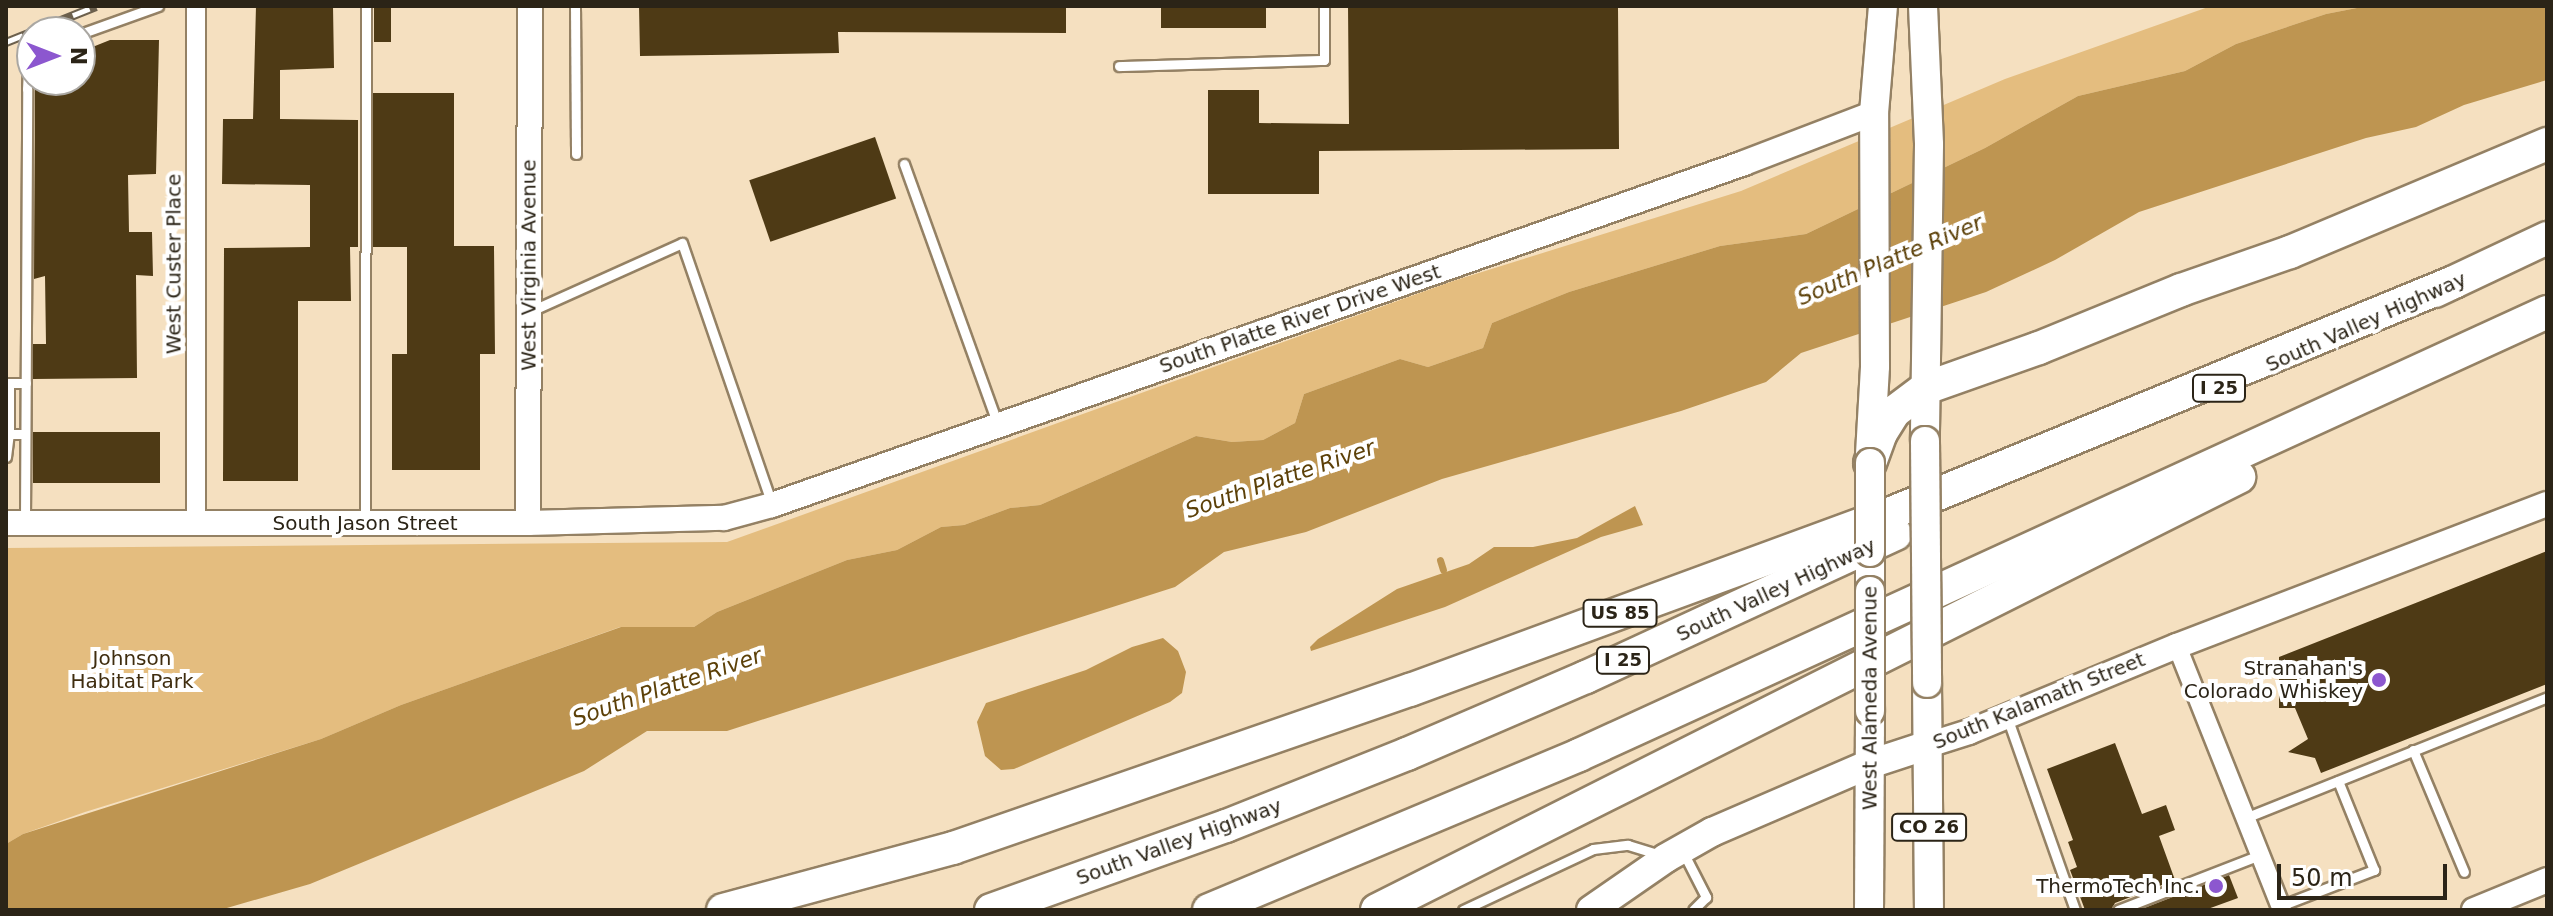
<!DOCTYPE html>
<html>
<head>
<meta charset="utf-8">
<style>
  body { margin:0 }
  #map { position:relative; width:2553px; height:916px; overflow:hidden; background:#f5e0c0; font-family:"DejaVu Sans",sans-serif }
  div>[style] { position:absolute }
  .green>* { inset:0; background:#e4bd7f }
  .water>* { inset:0; background:#be9551 }
  .stream>* { height:7px; margin:-3.5px; padding:0 3.5px; transform-origin:3.5px; border-radius:3.5px; background:#be9551 }
  .building>* { inset:0; background:#4e3a15; transform-origin:0 0 }
  .roads { filter:drop-shadow(2px 0 #948164) drop-shadow(-2px 0 #948164) drop-shadow(0 2px #948164) drop-shadow(0 -2px #948164) }
  .lane>* { height:9px; margin:-4.5px; padding:0 4.5px; transform-origin:4.5px; border-radius:4.5px; background:#fff }
  .street>* { height:18px; margin:-9px; padding:0 9px; transform-origin:9px; border-radius:9px; background:#fff }
  .secondary>* { height:24px; margin:-12px; padding:0 12px; transform-origin:12px; border-radius:12px; background:#fff }
  .primary>* { height:28px; margin:-14px; padding:0 14px; transform-origin:14px; border-radius:14px; background:#fff }
  .highway>* { height:32px; margin:-16px; padding:0 16px; transform-origin:16px; border-radius:16px; background:#fff }
  .rail>* { height:9px; margin-top:-4.5px; transform-origin:0; background:repeating-linear-gradient(90deg,#fff 0 18px,#6c604d 0 36px); box-sizing:border-box; border-block:2px solid #6c604d }
  .bridges { filter:drop-shadow(2px 0 #948164) drop-shadow(-2px 0 #948164) drop-shadow(0 2px #948164) drop-shadow(0 -2px #948164) }
  .primary-bridge>* { height:28px; margin:-14px; padding:0 14px; transform-origin:14px; border-radius:14px; background:#fff }
  .dots>* { width:22px; height:22px; translate:-50% -50%; box-sizing:border-box; border:4px solid #fff; border-radius:50% }
  span { translate:-50% -50%; white-space:nowrap; text-align:center; line-height:1.15; -webkit-text-stroke:8px #fff; paint-order:stroke }
  .shield-label span { padding:2px 6px; background:#fff; border:2px solid; border-radius:6px; -webkit-text-stroke-width:0 }
  .shield-label { font-size:18px; color:#2b2417; font-weight:700 }
  .street-label { font-size:20px; color:#2b2417 }
  .park-label { font-size:20px; color:#3f2d0f }
  .poi-label { font-size:20px; color:#2b2417 }
  .right { translate:-100% -50%; text-align:right }
  .water-label { font-size:22px; color:#5c4008; font-style:italic }
  .frame { position:absolute; inset:0; border:8px solid #2b2417; pointer-events:none }
  .north { position:absolute; left:16px; top:16px; width:80px; height:80px; box-sizing:border-box; background:#fff; border:2px solid #aaa7a2; border-radius:50%; rotate:90deg; font-size:22px; font-weight:700; line-height:32px; text-align:center; color:#2b2417 }
  .north::after { content:''; display:block; margin:auto; width:28px; height:36px; background:#8c57cf; clip-path:polygon(50% 0,100% 100%,50% 72%,0 100%) }
  .scale { position:absolute; left:2277px; top:864px; width:170px; height:36px; box-sizing:border-box; border:4px solid #2b2417; border-top:0; padding-left:10px; font-size:24px; line-height:28px; white-space:nowrap; color:#2b2417; -webkit-text-stroke:6px #fff; paint-order:stroke }
</style>
</head>
<body>
<div id="map">
  <div class="green">
    <div style="clip-path:polygon(2211px 6px,2367px 6px,2326px 14px,2236px 44px,2185px 71px,2078px 96px,1985px 148px,1806px 234px,1720px 246px,1569px 292px,1492px 323px,1483px 348px,1428px 367px,1400px 359px,1304px 394px,1295px 423px,1263px 440px,1232px 442px,1196px 436px,1040px 505px,1010px 508px,964px 525px,941px 527px,897px 550px,847px 560px,717px 612px,694px 627px,620px 627px,401px 705px,321px 739px,85px 812px,23px 834px,6px 844px,6px 548px,727px 542px,1453px 281px,1741px 191px,2005px 79px)"></div>
  </div>
  <div class="water">
    <div style="clip-path:polygon(2367px 6px,2547px 6px,2547px 80px,2464px 105px,2416px 127px,2366px 138px,2139px 212px,2055px 260px,1986px 292px,1801px 353px,1766px 382px,1681px 411px,1442px 479px,1306px 532px,1224px 552px,1175px 587px,727px 731px,647px 731px,584px 771px,310px 884px,220px 910px,6px 910px,6px 844px,23px 834px,321px 739px,401px 705px,621px 627px,694px 627px,717px 612px,847px 560px,897px 550px,941px 527px,964px 525px,1010px 508px,1040px 505px,1196px 436px,1232px 442px,1263px 440px,1295px 423px,1304px 394px,1400px 359px,1428px 367px,1483px 348px,1492px 323px,1569px 292px,1720px 246px,1806px 234px,1985px 148px,2078px 96px,2185px 71px,2236px 44px,2326px 14px)"></div>
    <div style="clip-path:polygon(1635px 506px,1643px 525px,1601px 537px,1445px 607px,1311px 651px,1310px 647px,1318px 639px,1397px 589px,1469px 564px,1494px 547px,1533px 547px,1577px 538px)"></div>
    <div style="clip-path:polygon(1163px 638px,1178px 651px,1186px 672px,1182px 693px,1170px 702px,1014px 769px,1001px 770px,985px 756px,977px 722px,986px 703px,1086px 670px,1132px 647px)"></div>
  </div>
  <div class="stream">
    <div style="left:1440px;top:560px;width:10px;rotate:73deg"></div>
  </div>
  <div class="building">
    <div style="clip-path:polygon(256px 6px,333px 6px,334px 68px,280px 70px,280px 119px,358px 120px,358px 247px,350px 247px,351px 301px,298px 301px,298px 481px,223px 481px,224px 248px,310px 247px,310px 185px,222px 184px,223px 119px,253px 119px)"></div>
    <div style="left:374px;top:6px;width:17px;height:36px"></div>
    <div style="clip-path:polygon(639px 6px,1066px 6px,1066px 33px,838px 32px,839px 53px,640px 56px)"></div>
    <div style="left:1161px;top:6px;width:105px;height:22px"></div>
    <div style="clip-path:polygon(1348px 6px,1618px 6px,1619px 149px,1319px 151px,1319px 194px,1208px 194px,1208px 90px,1259px 90px,1259px 123px,1349px 124px)"></div>
    <div style="clip-path:polygon(110px 40px,159px 40px,156px 174px,128px 175px,129px 232px,152px 232px,153px 276px,136px 275px,137px 378px,33px 379px,33px 344px,46px 344px,45px 276px,34px 279px,35px 80px,80px 80px,80px 52px)"></div>
    <div style="clip-path:polygon(373px 93px,454px 93px,454px 246px,494px 246px,495px 354px,480px 354px,480px 470px,392px 470px,392px 354px,407px 354px,407px 247px,373px 247px)"></div>
    <div style="left:875px;top:137px;width:65px;height:133px;rotate:71deg"></div>
    <div style="left:160px;top:432px;width:51px;height:127px;rotate:90deg"></div>
    <div style="clip-path:polygon(2547px 551px,2547px 684px,2321px 773px,2315px 758px,2288px 752px,2308px 739px,2295px 708px,2279px 708px,2279px 657px)"></div>
    <div style="clip-path:polygon(2115px 743px,2142px 814px,2166px 805px,2175px 830px,2159px 836px,2175px 880px,2115px 903px,2111px 910px,2085px 910px,2070px 870px,2077px 867px,2068px 842px,2073px 840px,2047px 769px)"></div>
    <div style="clip-path:polygon(2229px 875px,2238px 898px,2205px 910px,2139px 910px)"></div>
  </div>
  <div class="roads">
    <div class="lane">
      <div style="left:575px;top:6px;width:148px;rotate:89.6deg"></div>
      <div style="left:80px;top:34px;width:83px;rotate:-19.7deg"></div>
      <div style="left:1119px;top:66px;width:205px;rotate:-1.7deg"></div>
      <div style="left:1324px;top:60px;width:54px;rotate:-90deg"></div>
      <div style="left:904px;top:164px;width:274px;rotate:70.2deg"></div>
      <div style="left:533px;top:310px;width:163px;rotate:-24.2deg"></div>
      <div style="left:682px;top:243px;width:274px;rotate:71deg"></div>
      <div style="left:9px;top:434px;width:51px;rotate:-90deg"></div>
      <div style="left:9px;top:383px;width:17px"></div>
      <div style="left:6px;top:457px;width:23px;rotate:-83deg"></div>
      <div style="left:9px;top:434px;width:16px"></div>
      <div style="left:25px;top:520px;width:431px;rotate:-89.7deg"></div>
      <div style="left:27px;top:89px;width:38px;rotate:-87deg"></div>
      <div style="left:29px;top:51px;width:3px;rotate:-18deg"></div>
      <div style="left:365px;top:523px;width:517px;rotate:-89.89deg"></div>
      <div style="left:2007px;top:717px;width:205px;rotate:70.6deg"></div>
      <div style="left:2413px;top:750px;width:132px;rotate:67.3deg"></div>
      <div style="left:2245px;top:818px;width:325px;rotate:-21.8deg"></div>
      <div style="left:1683px;top:852px;width:51px;rotate:62.9deg"></div>
      <div style="left:1706px;top:897px;width:18px;rotate:135deg"></div>
      <div style="left:2280px;top:906px;width:101px;rotate:-21deg"></div>
      <div style="left:2374px;top:870px;width:96px;rotate:-112deg"></div>
      <div style="left:1463px;top:910px;width:144px;rotate:-25.1deg"></div>
      <div style="left:1593px;top:849px;width:35px;rotate:-7deg"></div>
      <div style="left:1628px;top:845px;width:34px;rotate:17deg"></div>
      <div style="left:2118px;top:910px;width:152px;rotate:-21.2deg"></div>
    </div>
    <div class="street">
      <div style="left:196px;top:6px;width:517px;rotate:90deg"></div>
      <div style="left:2177px;top:646px;width:284px;rotate:68.3deg"></div>
    </div>
    <div class="secondary">
      <div style="left:6px;top:523px;width:522px"></div>
      <div style="left:528px;top:523px;width:196px;rotate:-1.5deg"></div>
      <div style="left:724px;top:518px;width:50px;rotate:-15.2deg"></div>
      <div style="left:772px;top:505px;width:1030px;rotate:-19.38deg"></div>
      <div style="left:1744px;top:163px;width:139px;rotate:-21deg"></div>
      <div style="left:528px;top:523px;width:517px;rotate:-89.78deg"></div>
      <div style="left:1928px;top:745px;width:43px;rotate:-17.6deg"></div>
      <div style="left:1969px;top:732px;width:225px;rotate:-22.5deg"></div>
      <div style="left:2177px;top:646px;width:396px;rotate:-21deg"></div>
      <div style="left:2474px;top:910px;width:79px;rotate:-22.3deg"></div>
    </div>
    <div class="primary">
      <div style="left:1923px;top:6px;width:139px;rotate:87.5deg"></div>
      <div style="left:1929px;top:145px;width:296px;rotate:90.8deg"></div>
      <div style="left:1870px;top:454px;width:88px;rotate:-86.7deg"></div>
      <div style="left:1875px;top:366px;width:253px;rotate:-90.2deg"></div>
      <div style="left:1874px;top:113px;width:107px;rotate:-85.2deg"></div>
      <div style="left:1870px;top:552px;width:39px;rotate:90deg"></div>
      <div style="left:1927px;top:683px;width:227px;rotate:89.5deg"></div>
      <div style="left:1591px;top:910px;width:91px;rotate:-34.7deg"></div>
      <div style="left:1666px;top:858px;width:53px;rotate:-29.5deg"></div>
      <div style="left:1712px;top:832px;width:172px;rotate:-23.3deg"></div>
      <div style="left:1870px;top:764px;width:61px;rotate:-18.1deg"></div>
      <div style="left:1869px;top:910px;width:199px;rotate:-89.7deg"></div>
    </div>
    <div class="highway">
      <div style="left:2435px;top:291px;width:124px;rotate:-25.3deg"></div>
      <div style="left:1870px;top:463px;width:32px;rotate:-70deg"></div>
      <div style="left:1881px;top:433px;width:25px;rotate:-58deg"></div>
      <div style="left:1894px;top:412px;width:40px;rotate:-37deg"></div>
      <div style="left:1926px;top:388px;width:120px;rotate:-19.5deg"></div>
      <div style="left:2039px;top:348px;width:153px;rotate:-22.2deg"></div>
      <div style="left:2181px;top:290px;width:115px;rotate:-19.2deg"></div>
      <div style="left:2290px;top:252px;width:279px;rotate:-22.8deg"></div>
      <div style="left:723px;top:910px;width:238px;rotate:-15.1deg"></div>
      <div style="left:953px;top:848px;width:484px;rotate:-19.1deg"></div>
      <div style="left:1410px;top:690px;width:516px;rotate:-20.19deg"></div>
      <div style="left:1894px;top:512px;width:605px;rotate:-22.33deg"></div>
      <div style="left:991px;top:910px;width:250px;rotate:-19.7deg"></div>
      <div style="left:1226px;top:826px;width:195px;rotate:-21.7deg"></div>
      <div style="left:1407px;top:754px;width:195px;rotate:-23.3deg"></div>
      <div style="left:1586px;top:677px;width:341px;rotate:-24.8deg"></div>
      <div style="left:1209px;top:910px;width:401px;rotate:-22.7deg"></div>
      <div style="left:1579px;top:755px;width:1065px;rotate:-24.59deg"></div>
      <div style="left:1377px;top:910px;width:965px;rotate:-26.67deg"></div>
    </div>
  </div>
  <div class="rail">
    <div style="left:6px;top:42px;width:97px;rotate:-21.8deg"></div>
  </div>
  <div class="bridges">
    <div class="primary-bridge">
      <div style="left:1925px;top:441px;width:242px;rotate:89.5deg"></div>
      <div style="left:1870px;top:463px;width:89px;rotate:90deg"></div>
      <div style="left:1870px;top:591px;width:120px;rotate:90deg"></div>
    </div>
  </div>
  <div class="dots">
    <div style="left:2379px;top:680px;background:#8c57cf"></div>
    <div style="left:2216px;top:886px;background:#8c57cf"></div>
  </div>
  <div class="shield-label">
    <span style="left:2219px;top:388px">I 25</span>
    <span style="left:1620px;top:613px">US 85</span>
    <span style="left:1623px;top:660px">I 25</span>
    <span style="left:1929px;top:827px">CO 26</span>
  </div>
  <div class="street-label">
    <span style="left:174px;top:264px;rotate:-90deg">West Custer Place</span>
    <span style="left:529px;top:265px;rotate:-90deg">West Virginia Avenue</span>
    <span style="left:1300px;top:319px;rotate:-19deg">South Platte River Drive West</span>
    <span style="left:2366px;top:322px;rotate:-24deg">South Valley Highway</span>
    <span style="left:365px;top:523px">South Jason Street</span>
    <span style="left:1776px;top:590px;rotate:-25deg">South Valley Highway</span>
    <span style="left:1870px;top:698px;rotate:-90deg">West Alameda Avenue</span>
    <span style="left:2039px;top:701px;rotate:-22deg">South Kalamath Street</span>
    <span style="left:1179px;top:842px;rotate:-20deg">South Valley Highway</span>
  </div>
  <div class="park-label">
    <span style="left:132px;top:670px">Johnson<br>Habitat Park</span>
  </div>
  <div class="poi-label">
    <span class="right" style="left:2363px;top:680px">Stranahan's<br>Colorado Whiskey</span>
    <span class="right" style="left:2200px;top:886px">ThermoTech Inc.</span>
  </div>
  <div class="water-label">
    <span style="left:1890px;top:260px;rotate:-23deg">South Platte River</span>
    <span style="left:1280px;top:479px;rotate:-19deg">South Platte River</span>
    <span style="left:667px;top:687px;rotate:-19deg">South Platte River</span>
  </div>
  <div class="frame"></div>
  <div class="north">N</div>
  <div class="scale">50 m</div>
</div>
</body>
</html>
